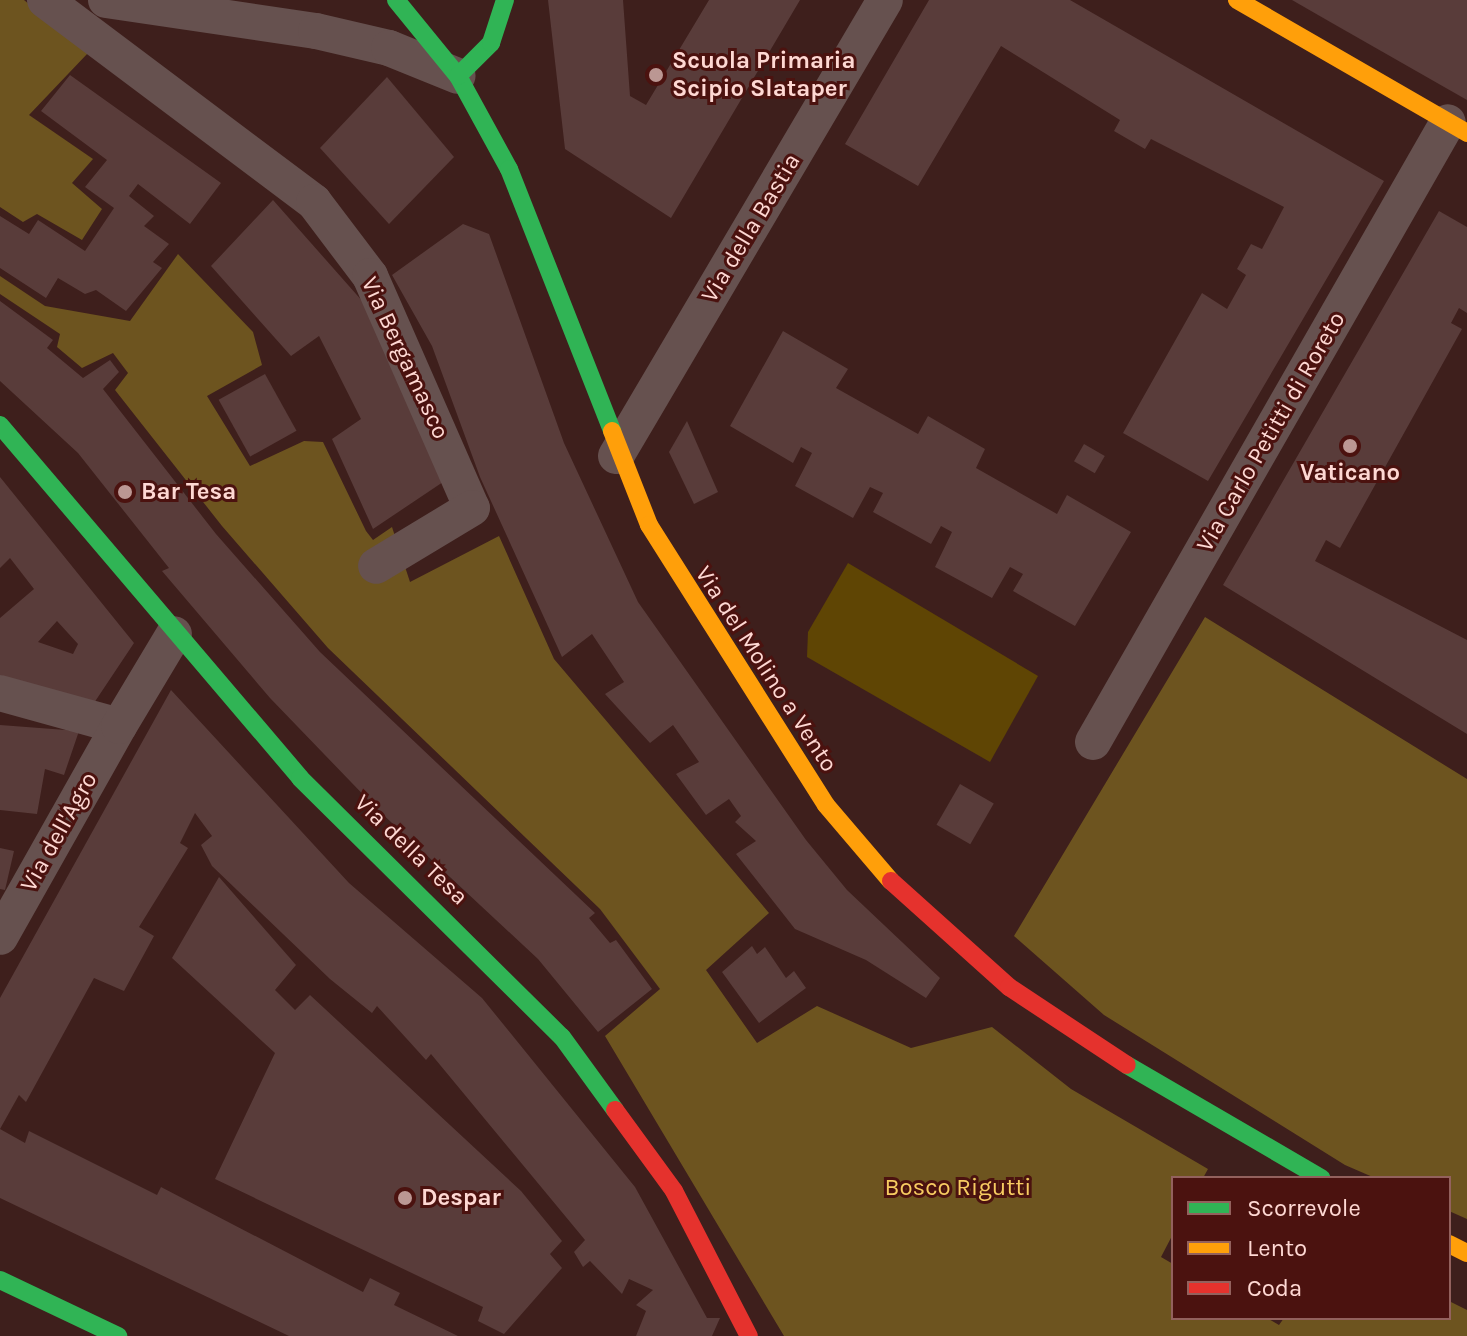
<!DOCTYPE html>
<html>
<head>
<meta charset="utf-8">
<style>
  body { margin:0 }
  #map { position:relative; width:1467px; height:1336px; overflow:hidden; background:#3e1f1c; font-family:Karla,sans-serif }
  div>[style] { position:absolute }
  .green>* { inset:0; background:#5f4504 }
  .forest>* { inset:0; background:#6d541f }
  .building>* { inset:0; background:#593c3a; transform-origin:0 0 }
  .street>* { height:36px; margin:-18px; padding:0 18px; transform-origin:18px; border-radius:18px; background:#66514f }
  .fast>* { height:18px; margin:-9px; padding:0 9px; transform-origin:9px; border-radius:9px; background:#30b455 }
  .slow>* { height:18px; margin:-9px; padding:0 9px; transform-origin:9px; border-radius:9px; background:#ff9f0a }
  .jam>* { height:18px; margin:-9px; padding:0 9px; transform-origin:9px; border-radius:9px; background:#e5322d }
  .dots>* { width:22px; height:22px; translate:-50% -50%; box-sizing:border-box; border:4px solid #4b120f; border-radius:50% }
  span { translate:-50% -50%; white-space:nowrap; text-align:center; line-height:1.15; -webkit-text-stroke:6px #4b120f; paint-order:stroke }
  .poi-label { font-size:24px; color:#fed8d3; font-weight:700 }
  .left { translate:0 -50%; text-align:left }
  .street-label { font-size:24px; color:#fed8d3 }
  .park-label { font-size:24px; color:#f7cc61 }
  .legend { position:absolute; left:1171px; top:1176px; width:280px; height:144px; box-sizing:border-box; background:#4b120f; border:2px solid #93615d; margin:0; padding:10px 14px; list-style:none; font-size:24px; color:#fed8d3 }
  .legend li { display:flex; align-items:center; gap:16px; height:40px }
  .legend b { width:40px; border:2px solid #93615d }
</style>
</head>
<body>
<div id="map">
  <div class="green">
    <div style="clip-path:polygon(848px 563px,1038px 676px,990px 762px,807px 657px,808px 632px)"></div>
  </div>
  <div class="forest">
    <div style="clip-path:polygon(0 0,24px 0,88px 53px,29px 115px,93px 159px,72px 183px,102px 209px,82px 240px,37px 214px,23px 222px,0 207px)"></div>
    <div style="clip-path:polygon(178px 254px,253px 332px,262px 365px,207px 396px,250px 466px,304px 441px,323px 442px,366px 531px,373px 540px,392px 527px,410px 582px,499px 536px,554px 659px,769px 913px,706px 970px,757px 1043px,817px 1006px,911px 1048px,992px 1027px,1071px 1089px,1208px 1169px,1203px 1178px,1173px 1178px,1173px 1234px,1161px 1257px,1173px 1264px,1173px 1318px,1267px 1318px,1279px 1325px,1284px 1318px,1449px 1318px,1449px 1301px,1467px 1310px,1467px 1336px,784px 1336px,605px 1036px,660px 989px,600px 909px,328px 648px,222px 526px,115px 390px,128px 373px,113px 353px,82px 368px,57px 347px,60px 334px,0 294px,0 276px,45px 306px,130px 321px)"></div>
    <div style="clip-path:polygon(1205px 617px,1467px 779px,1467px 1219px,1449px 1211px,1449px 1178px,1375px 1178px,1345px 1165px,1104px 1015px,1014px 936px)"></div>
  </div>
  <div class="building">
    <div style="clip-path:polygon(548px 0,623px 0,630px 96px,646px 105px,709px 0,800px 0,671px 218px,565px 149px)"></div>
    <div style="clip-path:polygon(929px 0,1070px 0,1384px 181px,1208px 481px,1123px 433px,1202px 293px,1227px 309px,1246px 275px,1237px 269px,1251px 244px,1262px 249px,1284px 207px,1151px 139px,1145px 149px,1114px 131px,1120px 120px,1001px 46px,918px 186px,845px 144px)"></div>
    <div style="clip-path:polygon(1292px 0,1467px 0,1467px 100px,1332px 23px)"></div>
    <div style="clip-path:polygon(70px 75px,221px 183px,190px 224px,138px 184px,129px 196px,154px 216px,144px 226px,169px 244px,153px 262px,162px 268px,126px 311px,96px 290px,85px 294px,58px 278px,46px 298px,0 268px,0 216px,29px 234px,38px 220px,85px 251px,114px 208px,85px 187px,107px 160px,41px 111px)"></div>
    <div style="clip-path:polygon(387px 77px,454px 157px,389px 224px,320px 148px)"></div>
    <div style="clip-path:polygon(273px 200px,364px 303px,446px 480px,373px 529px,332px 439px,361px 419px,319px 336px,291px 356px,211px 266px)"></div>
    <div style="clip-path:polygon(1439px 211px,1467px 227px,1467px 313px,1459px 308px,1451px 323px,1462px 329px,1340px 548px,1326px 540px,1315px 561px,1467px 640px,1467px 734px,1223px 585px)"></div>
    <div style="clip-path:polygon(463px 224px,489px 234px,564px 443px,638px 602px,806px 840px,847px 890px,940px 978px,926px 998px,866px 960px,795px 929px,736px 854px,756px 841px,735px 822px,741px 816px,729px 799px,706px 815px,676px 774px,699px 762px,673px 725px,650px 743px,605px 694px,624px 682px,592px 634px,562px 657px,480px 477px,432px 346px,392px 275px)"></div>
    <div style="clip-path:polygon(0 301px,53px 340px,47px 348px,83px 378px,110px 360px,119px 372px,103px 389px,216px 534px,320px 652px,595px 913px,589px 918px,610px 943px,616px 940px,652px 989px,598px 1032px,538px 959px,377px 809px,270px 698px,162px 571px,169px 568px,78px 453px,0 381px)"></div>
    <div style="clip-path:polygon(783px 331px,848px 369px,836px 388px,918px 434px,928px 416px,985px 449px,976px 468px,1057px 514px,1067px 495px,1131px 532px,1075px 626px,1013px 591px,1023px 574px,1010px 567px,992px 598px,935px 567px,952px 532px,941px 526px,931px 544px,873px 512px,883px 493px,870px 487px,853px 518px,795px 486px,812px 453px,801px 447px,793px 463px,730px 426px)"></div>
    <div style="left:265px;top:374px;width:65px;height:53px;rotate:61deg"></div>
    <div style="clip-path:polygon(687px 421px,718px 492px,694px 504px,669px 452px)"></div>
    <div style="left:1084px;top:444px;width:24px;height:20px;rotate:30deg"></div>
    <div style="clip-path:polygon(evenodd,0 477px,134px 643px,94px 703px,0 675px,0 618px,34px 589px,10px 558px,0 568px,0 477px,57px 621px,78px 644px,73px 654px,38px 642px,57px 621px)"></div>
    <div style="clip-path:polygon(171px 690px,349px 883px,482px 998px,635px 1187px,707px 1318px,720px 1318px,712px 1336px,636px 1336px,646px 1311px,636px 1305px,653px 1290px,629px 1279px,622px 1294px,590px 1261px,583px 1267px,574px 1252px,585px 1240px,431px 1054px,426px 1060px,377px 1006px,372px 1013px,330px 979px,212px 866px,201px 845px,212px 836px,195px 813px,180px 843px,188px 848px,139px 927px,154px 936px,124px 991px,94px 978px,26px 1102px,19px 1095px,0 1129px,25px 1143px,29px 1131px,157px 1195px,161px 1187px,363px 1292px,370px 1278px,400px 1293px,394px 1305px,458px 1336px,289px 1336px,0 1198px,0 998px)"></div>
    <div style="clip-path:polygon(0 725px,79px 731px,64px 775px,45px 769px,37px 814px,0 810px)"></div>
    <div style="left:960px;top:784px;width:39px;height:47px;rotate:30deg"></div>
    <div style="clip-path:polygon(0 848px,14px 851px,5px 890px,0 889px)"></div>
    <div style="clip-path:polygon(219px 877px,296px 965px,275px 990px,295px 1010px,310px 995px,521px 1191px,562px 1241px,550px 1254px,562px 1268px,504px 1334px,478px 1321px,483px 1307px,215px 1179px,275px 1053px,172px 958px)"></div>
    <div style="clip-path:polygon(752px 946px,757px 954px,765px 947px,786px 978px,794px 971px,806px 988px,759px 1023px,722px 972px)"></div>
  </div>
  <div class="street">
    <div style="left:45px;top:0;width:336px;rotate:36.9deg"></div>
    <div style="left:314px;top:202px;width:93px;rotate:52.9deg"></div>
    <div style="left:370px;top:276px;width:253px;rotate:66.3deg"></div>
    <div style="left:472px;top:508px;width:112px;rotate:148.9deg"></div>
    <div style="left:106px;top:0;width:212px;rotate:8.4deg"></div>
    <div style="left:316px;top:31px;width:75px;rotate:13.1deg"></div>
    <div style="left:389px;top:48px;width:74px;rotate:22.1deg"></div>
    <div style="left:616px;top:456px;width:529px;rotate:-59.46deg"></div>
    <div style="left:0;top:693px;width:123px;rotate:15.5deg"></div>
    <div style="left:119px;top:726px;width:242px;rotate:119.4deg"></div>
    <div style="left:119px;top:726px;width:107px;rotate:-59.1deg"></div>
    <div style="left:1093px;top:742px;width:714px;rotate:-60.21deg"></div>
  </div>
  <div class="fast">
    <div style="left:396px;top:0;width:98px;rotate:50.8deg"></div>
    <div style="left:458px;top:76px;width:106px;rotate:61.3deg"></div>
    <div style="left:509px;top:169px;width:282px;rotate:68.5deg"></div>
    <div style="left:458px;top:76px;width:47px;rotate:-45deg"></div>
    <div style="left:491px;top:43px;width:45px;rotate:-72deg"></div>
    <div style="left:0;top:425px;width:463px;rotate:49.6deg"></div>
    <div style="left:300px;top:778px;width:368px;rotate:44.7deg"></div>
    <div style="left:562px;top:1037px;width:90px;rotate:54deg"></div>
    <div style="left:1127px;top:1065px;width:225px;rotate:30.2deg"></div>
    <div style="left:0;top:1280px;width:131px;rotate:25.4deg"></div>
  </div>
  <div class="slow">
    <div style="left:1237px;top:0;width:266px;rotate:30deg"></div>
    <div style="left:612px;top:431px;width:101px;rotate:68.5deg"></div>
    <div style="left:649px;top:525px;width:331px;rotate:57.7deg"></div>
    <div style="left:826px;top:805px;width:100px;rotate:49.5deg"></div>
    <div style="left:1449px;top:1244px;width:20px;rotate:27deg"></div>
  </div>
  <div class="jam">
    <div style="left:891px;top:881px;width:159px;rotate:41.9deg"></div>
    <div style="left:1009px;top:987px;width:141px;rotate:33.5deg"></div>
    <div style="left:615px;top:1110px;width:100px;rotate:53.9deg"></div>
    <div style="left:674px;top:1191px;width:163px;rotate:62.7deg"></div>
  </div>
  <div class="dots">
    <div style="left:656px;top:75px;background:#bb9793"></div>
    <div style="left:1350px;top:446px;background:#bb9793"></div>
    <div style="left:125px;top:492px;background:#bb9793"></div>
    <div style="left:405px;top:1198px;background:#bb9793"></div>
  </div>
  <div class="poi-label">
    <span class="left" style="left:672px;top:75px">Scuola Primaria<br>Scipio Slataper</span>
    <span style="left:1350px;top:473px">Vaticano</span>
    <span class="left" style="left:141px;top:492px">Bar Tesa</span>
    <span class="left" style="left:421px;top:1198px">Despar</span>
  </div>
  <div class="street-label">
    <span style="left:751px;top:228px;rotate:-59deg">Via della Bastia</span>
    <span style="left:405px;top:358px;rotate:65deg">Via Bergamasco</span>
    <span style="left:1271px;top:432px;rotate:-60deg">Via Carlo Petitti di Roreto</span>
    <span style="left:766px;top:669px;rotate:57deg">Via del Molino a Vento</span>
    <span style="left:59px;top:832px;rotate:-61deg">Via dell'Agro</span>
    <span style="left:411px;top:850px;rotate:44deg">Via della Tesa</span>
  </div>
  <div class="park-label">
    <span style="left:958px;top:1188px">Bosco Rigutti</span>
  </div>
  <ul class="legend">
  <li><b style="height:10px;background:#30b455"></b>Scorrevole</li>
  <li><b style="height:10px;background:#ff9f0a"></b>Lento</li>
  <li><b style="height:10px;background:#e5322d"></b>Coda</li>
  </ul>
</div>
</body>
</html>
